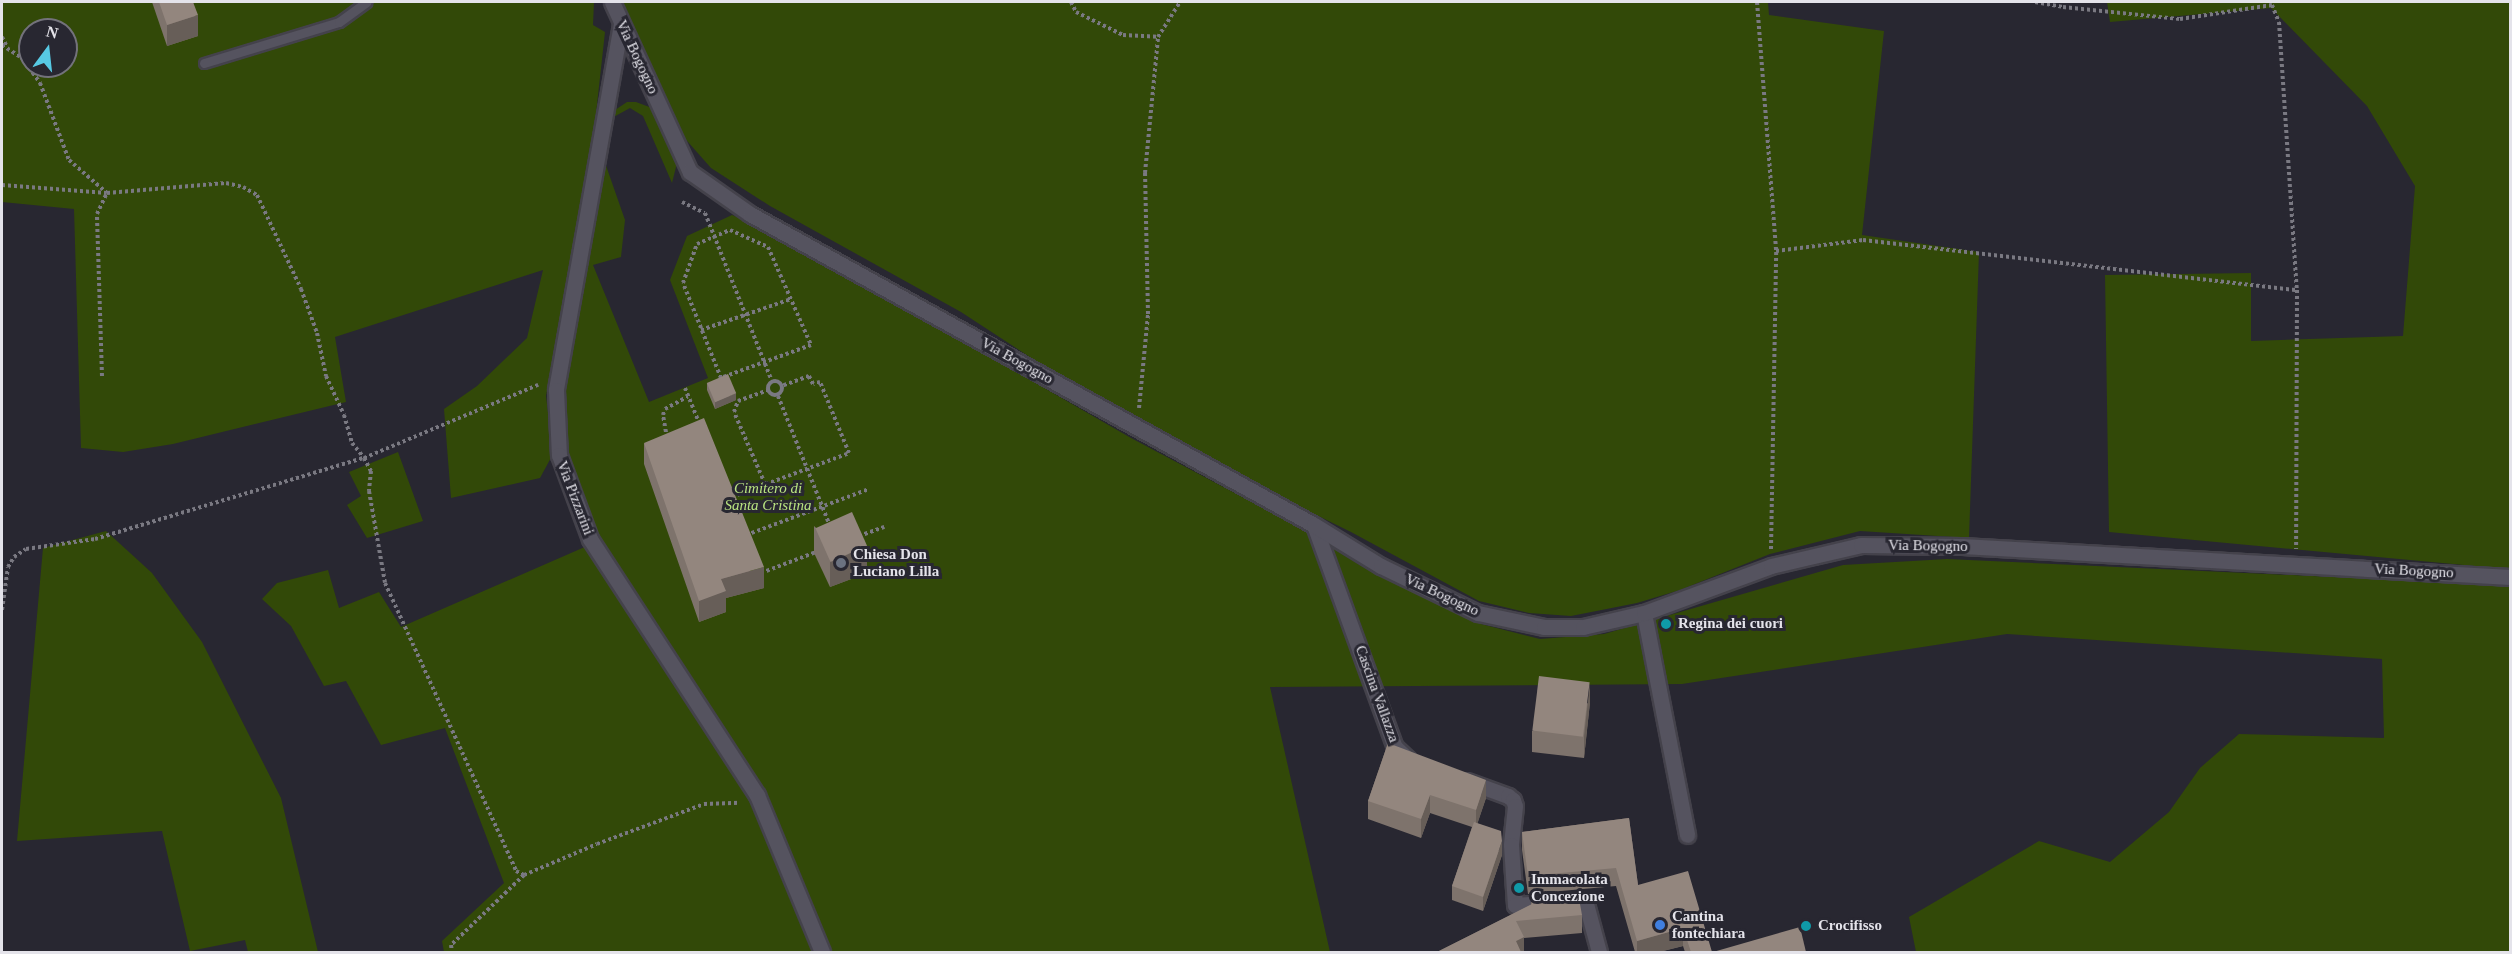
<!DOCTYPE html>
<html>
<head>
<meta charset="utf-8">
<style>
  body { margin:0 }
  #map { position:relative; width:2512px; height:954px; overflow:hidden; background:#282731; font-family:"Times New Roman",serif }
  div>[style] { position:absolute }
  .green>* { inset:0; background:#324908 }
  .path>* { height:4px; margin-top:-2px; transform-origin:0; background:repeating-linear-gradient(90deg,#7a7982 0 3px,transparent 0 6px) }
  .path>.ring { margin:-2px; padding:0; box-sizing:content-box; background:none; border:4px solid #7a7982; border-radius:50% }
  .roads { filter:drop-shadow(2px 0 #44424b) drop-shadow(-2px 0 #44424b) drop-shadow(0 2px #44424b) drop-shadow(0 -2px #44424b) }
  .lane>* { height:9px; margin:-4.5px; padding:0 4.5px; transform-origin:4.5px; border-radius:4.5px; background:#55535f }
  .street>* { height:15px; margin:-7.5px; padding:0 7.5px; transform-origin:7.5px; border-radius:7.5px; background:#55535f }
  .secondary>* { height:15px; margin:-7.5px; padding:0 7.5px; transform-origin:7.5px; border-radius:7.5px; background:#55535f }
  .wall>* { inset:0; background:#7e736c }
  .shaded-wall>* { inset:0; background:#675e58 }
  .building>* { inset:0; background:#93867e; transform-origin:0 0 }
  .dots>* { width:16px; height:16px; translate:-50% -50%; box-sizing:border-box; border:3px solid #282731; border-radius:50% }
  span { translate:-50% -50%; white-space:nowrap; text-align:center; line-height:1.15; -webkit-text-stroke:6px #282731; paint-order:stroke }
  .street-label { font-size:15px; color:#e4e3ea }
  .park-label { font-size:15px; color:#b8e380; font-style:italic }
  .poi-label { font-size:15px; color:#e4e3ea; font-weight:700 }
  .left { translate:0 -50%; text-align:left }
  .frame { position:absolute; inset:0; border:3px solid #e4e3ea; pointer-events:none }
  .north { position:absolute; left:18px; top:18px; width:60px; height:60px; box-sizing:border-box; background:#282731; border:2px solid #73727b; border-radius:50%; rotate:15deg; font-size:16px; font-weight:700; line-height:24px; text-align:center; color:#e4e3ea }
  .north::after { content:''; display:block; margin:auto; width:21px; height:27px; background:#57c9e3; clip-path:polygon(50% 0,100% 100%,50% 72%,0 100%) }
</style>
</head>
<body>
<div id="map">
  <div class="green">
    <div style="clip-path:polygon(evenodd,2px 2px,594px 2px,593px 25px,605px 32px,590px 168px,546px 396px,553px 454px,540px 478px,451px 498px,444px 409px,477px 386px,527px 338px,543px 270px,335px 337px,346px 402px,173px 444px,123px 452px,81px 448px,74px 209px,2px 202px,2px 2px,30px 30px,66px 30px,66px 66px,30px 66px,30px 30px)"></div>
    <div style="clip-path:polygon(621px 2px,1768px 2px,1769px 15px,1884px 31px,1862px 235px,1979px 252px,1969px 538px,1860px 531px,1770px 554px,1680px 590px,1637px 603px,1571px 616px,1529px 613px,1479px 601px,1351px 532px,1137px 427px,961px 312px,770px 206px,711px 168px,673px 125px)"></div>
    <div style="clip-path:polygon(2107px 2px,2510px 2px,2510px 952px,1916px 952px,1909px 917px,2039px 841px,2110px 862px,2169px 812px,2200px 768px,2239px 734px,2384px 738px,2382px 659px,2007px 634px,1682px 684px,1270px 687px,1330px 952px,826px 952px,759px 792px,631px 595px,595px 531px,567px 452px,563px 380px,603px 157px,625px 220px,621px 257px,593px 265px,649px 402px,708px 378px,670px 280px,687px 236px,732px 215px,778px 235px,1131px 438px,1293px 524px,1368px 570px,1481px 624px,1540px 639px,1604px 634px,1843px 565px,1947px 559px,2503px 585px,2507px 569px,2109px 532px,2105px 275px,2251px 273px,2251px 341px,2403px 336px,2415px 186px,2367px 106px,2271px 8px,2110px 22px)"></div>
    <div style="clip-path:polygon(627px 102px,636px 102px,652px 108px,677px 163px,672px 183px,643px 116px,630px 108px,610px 119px,612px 112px)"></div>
    <div style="clip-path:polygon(398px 452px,423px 521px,367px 538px,347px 505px,361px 496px,349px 472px)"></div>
    <div style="clip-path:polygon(106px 531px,152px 573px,202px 642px,281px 798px,318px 952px,248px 952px,245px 940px,190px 951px,162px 831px,17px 841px,43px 548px)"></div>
    <div style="clip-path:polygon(587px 546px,652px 640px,714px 744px,753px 796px,816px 952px,444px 952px,442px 941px,504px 883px,445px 728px,381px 745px,346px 681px,324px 686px,291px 626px,262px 599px,277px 583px,328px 570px,339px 608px,379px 592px,401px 627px)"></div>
  </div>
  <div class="path">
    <div style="left:1071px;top:2px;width:11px;rotate:63deg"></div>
    <div style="left:1076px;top:12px;width:52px;rotate:26.1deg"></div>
    <div style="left:1123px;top:35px;width:35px;rotate:3deg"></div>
    <div style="left:1757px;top:2px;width:250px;rotate:85.6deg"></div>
    <div style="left:2035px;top:2px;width:28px;rotate:10deg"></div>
    <div style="left:2063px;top:7px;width:118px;rotate:5.9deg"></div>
    <div style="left:2180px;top:19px;width:93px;rotate:-8.7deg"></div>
    <div style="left:2272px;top:5px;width:18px;rotate:68deg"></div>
    <div style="left:2279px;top:22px;width:269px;rotate:86.2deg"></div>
    <div style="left:2px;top:37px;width:11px;rotate:63deg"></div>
    <div style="left:2px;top:45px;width:24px;rotate:33deg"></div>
    <div style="left:22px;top:58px;width:31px;rotate:54deg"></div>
    <div style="left:40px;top:83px;width:82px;rotate:69.4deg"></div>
    <div style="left:69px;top:160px;width:50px;rotate:41deg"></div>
    <div style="left:2px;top:185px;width:105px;rotate:4.4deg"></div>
    <div style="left:107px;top:193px;width:119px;rotate:-4.8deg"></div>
    <div style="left:226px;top:183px;width:17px;rotate:13deg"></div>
    <div style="left:243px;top:187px;width:16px;rotate:30deg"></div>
    <div style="left:257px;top:195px;width:104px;rotate:64.9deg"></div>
    <div style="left:301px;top:289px;width:47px;rotate:70deg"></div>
    <div style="left:317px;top:333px;width:44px;rotate:78.2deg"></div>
    <div style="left:326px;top:376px;width:43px;rotate:65.2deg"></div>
    <div style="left:344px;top:415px;width:29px;rotate:74deg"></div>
    <div style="left:352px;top:443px;width:19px;rotate:51deg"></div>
    <div style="left:364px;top:458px;width:15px;rotate:62deg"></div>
    <div style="left:371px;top:471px;width:20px;rotate:96deg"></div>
    <div style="left:369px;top:491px;width:93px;rotate:80.1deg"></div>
    <div style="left:385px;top:583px;width:316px;rotate:65.5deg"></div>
    <div style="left:516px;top:871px;width:9px;rotate:27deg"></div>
    <div style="left:524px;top:875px;width:101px;rotate:136.2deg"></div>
    <div style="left:451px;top:945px;width:7px;rotate:82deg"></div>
    <div style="left:682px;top:202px;width:25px;rotate:26deg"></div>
    <div style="left:705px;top:213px;width:181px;rotate:68.3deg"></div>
    <div style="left:730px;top:230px;width:42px;rotate:24.1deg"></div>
    <div style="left:768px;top:247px;width:107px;rotate:66.3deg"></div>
    <div style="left:811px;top:345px;width:96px;rotate:159.9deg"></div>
    <div style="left:721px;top:378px;width:102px;rotate:-111.8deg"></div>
    <div style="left:683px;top:283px;width:41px;rotate:-70.3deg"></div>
    <div style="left:697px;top:244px;width:36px;rotate:-23deg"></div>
    <div style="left:701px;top:330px;width:95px;rotate:-19deg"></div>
    <div style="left:102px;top:376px;width:162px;rotate:-91.8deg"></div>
    <div style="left:97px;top:214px;width:23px;rotate:-65deg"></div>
    <div class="ring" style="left:768px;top:381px;width:10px;height:10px"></div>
    <div style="left:685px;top:388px;width:38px;rotate:68deg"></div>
    <div style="left:778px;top:396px;width:140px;rotate:68.2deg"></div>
    <div style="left:1139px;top:408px;width:94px;rotate:-84.5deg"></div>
    <div style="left:1148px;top:314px;width:141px;rotate:-91.2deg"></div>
    <div style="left:1145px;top:173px;width:137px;rotate:-84.5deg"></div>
    <div style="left:1158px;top:37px;width:41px;rotate:-57.8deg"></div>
    <div style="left:667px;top:438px;width:23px;rotate:-100deg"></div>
    <div style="left:663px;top:415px;width:6px;rotate:-72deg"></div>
    <div style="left:665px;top:409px;width:26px;rotate:-29deg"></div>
    <div style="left:765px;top:484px;width:78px;rotate:-113.3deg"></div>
    <div style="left:734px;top:412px;width:12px;rotate:-70deg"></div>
    <div style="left:738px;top:401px;width:32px;rotate:-20deg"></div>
    <div style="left:732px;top:497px;width:125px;rotate:-20.6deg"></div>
    <div style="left:849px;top:453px;width:77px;rotate:-112.2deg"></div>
    <div style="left:820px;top:382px;width:7px;rotate:164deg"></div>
    <div style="left:813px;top:384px;width:9px;rotate:-117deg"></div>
    <div style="left:809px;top:376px;width:29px;rotate:160deg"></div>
    <div style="left:746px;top:535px;width:131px;rotate:-20.5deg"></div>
    <div style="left:859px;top:536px;width:27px;rotate:-20deg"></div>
    <div style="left:1771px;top:549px;width:298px;rotate:-89deg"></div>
    <div style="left:1776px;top:251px;width:88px;rotate:-7.2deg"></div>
    <div style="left:1863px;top:240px;width:437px;rotate:6.6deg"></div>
    <div style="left:2297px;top:290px;width:259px;rotate:90.2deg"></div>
    <div style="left:761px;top:573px;width:62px;rotate:-20.8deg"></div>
    <div style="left:2px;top:610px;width:43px;rotate:-82.1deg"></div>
    <div style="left:8px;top:567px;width:12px;rotate:-59deg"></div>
    <div style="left:14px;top:557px;width:14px;rotate:-34deg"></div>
    <div style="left:26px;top:549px;width:70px;rotate:-8.2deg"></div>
    <div style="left:95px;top:539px;width:281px;rotate:-16.8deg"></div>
    <div style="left:364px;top:458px;width:189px;rotate:-22.8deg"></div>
    <div style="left:524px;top:875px;width:79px;rotate:-23deg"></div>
    <div style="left:597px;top:844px;width:114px;rotate:-20.5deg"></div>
    <div style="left:704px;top:804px;width:36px;rotate:-2deg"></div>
  </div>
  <div class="roads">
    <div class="lane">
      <div style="left:204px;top:63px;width:141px;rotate:-16.9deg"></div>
      <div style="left:339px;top:22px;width:34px;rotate:-36deg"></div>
    </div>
    <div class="street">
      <div style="left:621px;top:24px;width:372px;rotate:100.1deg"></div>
      <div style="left:556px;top:390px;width:65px;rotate:87.4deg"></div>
      <div style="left:559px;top:455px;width:90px;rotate:69.7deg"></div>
      <div style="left:590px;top:539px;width:306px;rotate:56.9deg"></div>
      <div style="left:757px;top:795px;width:170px;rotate:67.5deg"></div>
      <div style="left:1314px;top:525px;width:236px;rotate:70deg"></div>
      <div style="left:1395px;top:747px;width:18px;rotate:43deg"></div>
      <div style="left:1644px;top:613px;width:226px;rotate:79deg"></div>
      <div style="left:1467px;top:781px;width:44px;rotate:20.1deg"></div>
      <div style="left:1508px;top:796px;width:6px;rotate:39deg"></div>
      <div style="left:1513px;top:800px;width:6px;rotate:72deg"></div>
      <div style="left:1515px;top:806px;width:39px;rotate:96deg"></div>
      <div style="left:1511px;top:845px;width:60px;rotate:86.2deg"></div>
      <div style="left:1515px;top:905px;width:70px;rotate:-4.1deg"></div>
      <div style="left:1585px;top:900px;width:54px;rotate:74.9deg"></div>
    </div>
    <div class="secondary">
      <div style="left:612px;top:2px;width:187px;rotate:65.4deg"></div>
      <div style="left:690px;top:172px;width:73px;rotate:35deg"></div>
      <div style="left:750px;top:214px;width:644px;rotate:28.87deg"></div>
      <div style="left:1314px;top:525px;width:79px;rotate:31.5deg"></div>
      <div style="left:1381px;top:566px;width:108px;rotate:25.9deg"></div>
      <div style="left:1478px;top:613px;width:67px;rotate:12deg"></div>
      <div style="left:1544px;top:627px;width:39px"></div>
      <div style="left:1583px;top:627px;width:63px;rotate:-12.9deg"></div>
      <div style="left:1644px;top:613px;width:135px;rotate:-20.3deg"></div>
      <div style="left:1771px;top:566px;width:92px;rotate:-13.1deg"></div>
      <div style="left:1861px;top:545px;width:101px;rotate:0.6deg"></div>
      <div style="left:1962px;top:546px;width:549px;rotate:3.24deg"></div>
    </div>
  </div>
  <div class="wall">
    <div style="clip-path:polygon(152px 2px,193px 2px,198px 36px,167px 46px)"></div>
    <div style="clip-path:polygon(707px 383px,736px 400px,715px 409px,707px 390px)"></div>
    <div style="clip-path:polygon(644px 443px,764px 588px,726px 598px,726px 612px,699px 622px,644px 464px)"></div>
    <div style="clip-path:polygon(814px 526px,867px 573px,830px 587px,814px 553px)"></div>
    <div style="clip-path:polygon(1590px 702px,1584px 758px,1532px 752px,1532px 731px)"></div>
    <div style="clip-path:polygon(1388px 743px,1486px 798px,1477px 824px,1502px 855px,1483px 911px,1452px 900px,1452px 886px,1472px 827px,1430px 813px,1421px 838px,1368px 819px,1368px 801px)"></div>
    <div style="clip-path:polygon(1629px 818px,1638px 885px,1712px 952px,1685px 952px,1683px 946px,1659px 952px,1635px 952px,1616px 886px,1528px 894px,1522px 850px,1522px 832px)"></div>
    <div style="clip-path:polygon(1531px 896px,1582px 915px,1582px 933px,1524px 938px,1524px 952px,1437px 952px,1531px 905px)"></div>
  </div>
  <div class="shaded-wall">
    <div style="clip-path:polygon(198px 15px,198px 36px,167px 46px,167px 25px)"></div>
    <div style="clip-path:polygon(736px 393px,736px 400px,715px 409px,715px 402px)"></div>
    <div style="clip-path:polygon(867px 546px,867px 573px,830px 587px,830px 561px)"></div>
    <div style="clip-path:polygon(764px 567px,764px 588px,726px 598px,726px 612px,699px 622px,699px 601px,721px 579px)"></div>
    <div style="clip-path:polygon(1590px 682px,1590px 702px,1584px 758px,1584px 737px)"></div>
    <div style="clip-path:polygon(1486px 780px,1486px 798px,1476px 828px,1476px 810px)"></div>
    <div style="clip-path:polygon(1430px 795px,1430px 813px,1421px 838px,1421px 819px)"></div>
    <div style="clip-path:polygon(1502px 841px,1502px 855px,1483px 911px,1483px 897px)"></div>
    <div style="clip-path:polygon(1683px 928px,1683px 946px,1659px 952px,1637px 952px,1637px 941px)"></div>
    <div style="clip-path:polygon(1524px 937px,1524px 952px,1516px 952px,1516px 941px)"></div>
  </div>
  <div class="building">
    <div style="clip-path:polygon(159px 2px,193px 2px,198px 15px,167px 25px)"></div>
    <div style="left:728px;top:374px;width:21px;height:23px;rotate:67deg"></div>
    <div style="clip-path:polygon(704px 418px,764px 567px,721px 579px,726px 591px,699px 601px,644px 443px)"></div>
    <div style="left:852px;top:512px;width:37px;height:40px;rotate:66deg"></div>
    <div style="left:1539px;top:676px;width:51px;height:55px;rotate:7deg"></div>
    <div style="clip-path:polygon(1388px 743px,1486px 780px,1476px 810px,1430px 795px,1421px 819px,1368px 801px)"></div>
    <div style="clip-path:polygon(1629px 818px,1638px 885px,1688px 871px,1712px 952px,1691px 952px,1683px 928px,1637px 941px,1616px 868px,1528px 876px,1522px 832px)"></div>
    <div style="clip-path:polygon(1474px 822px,1501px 831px,1502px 841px,1483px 897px,1452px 886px)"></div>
    <div style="clip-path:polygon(1578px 893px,1582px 915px,1516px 921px,1524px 937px,1516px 941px,1521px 952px,1437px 952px,1532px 904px,1531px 896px)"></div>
    <div style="clip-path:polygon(1800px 927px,1806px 952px,1713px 952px)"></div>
  </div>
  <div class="dots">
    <div style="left:841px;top:563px;background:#6b7280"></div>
    <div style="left:1666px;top:624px;background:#0f9aa8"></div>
    <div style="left:1519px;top:888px;background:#0f9aa8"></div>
    <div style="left:1660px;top:925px;background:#3f7fe0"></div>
    <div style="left:1806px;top:926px;background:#0f9aa8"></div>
  </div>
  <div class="street-label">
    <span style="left:637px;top:57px;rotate:65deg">Via Bogogno</span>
    <span style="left:1017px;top:361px;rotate:29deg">Via Bogogno</span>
    <span style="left:575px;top:498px;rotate:69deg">Via Pizzarini</span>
    <span style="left:1928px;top:546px;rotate:1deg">Via Bogogno</span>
    <span style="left:2414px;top:571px;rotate:3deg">Via Bogogno</span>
    <span style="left:1442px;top:595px;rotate:25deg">Via Bogogno</span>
    <span style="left:1377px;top:694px;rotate:70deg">Cascina Vallazza</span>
  </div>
  <div class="park-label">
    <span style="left:768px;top:497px">Cimitero di<br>Santa Cristina</span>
  </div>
  <div class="poi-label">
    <span class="left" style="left:853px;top:563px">Chiesa Don<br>Luciano Lilla</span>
    <span class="left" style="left:1678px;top:624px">Regina dei cuori</span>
    <span class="left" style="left:1531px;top:888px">Immacolata<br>Concezione</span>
    <span class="left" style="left:1672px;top:925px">Cantina<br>fontechiara</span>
    <span class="left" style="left:1818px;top:926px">Crocifisso</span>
  </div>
  <div class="frame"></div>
  <div class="north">N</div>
</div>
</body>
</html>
